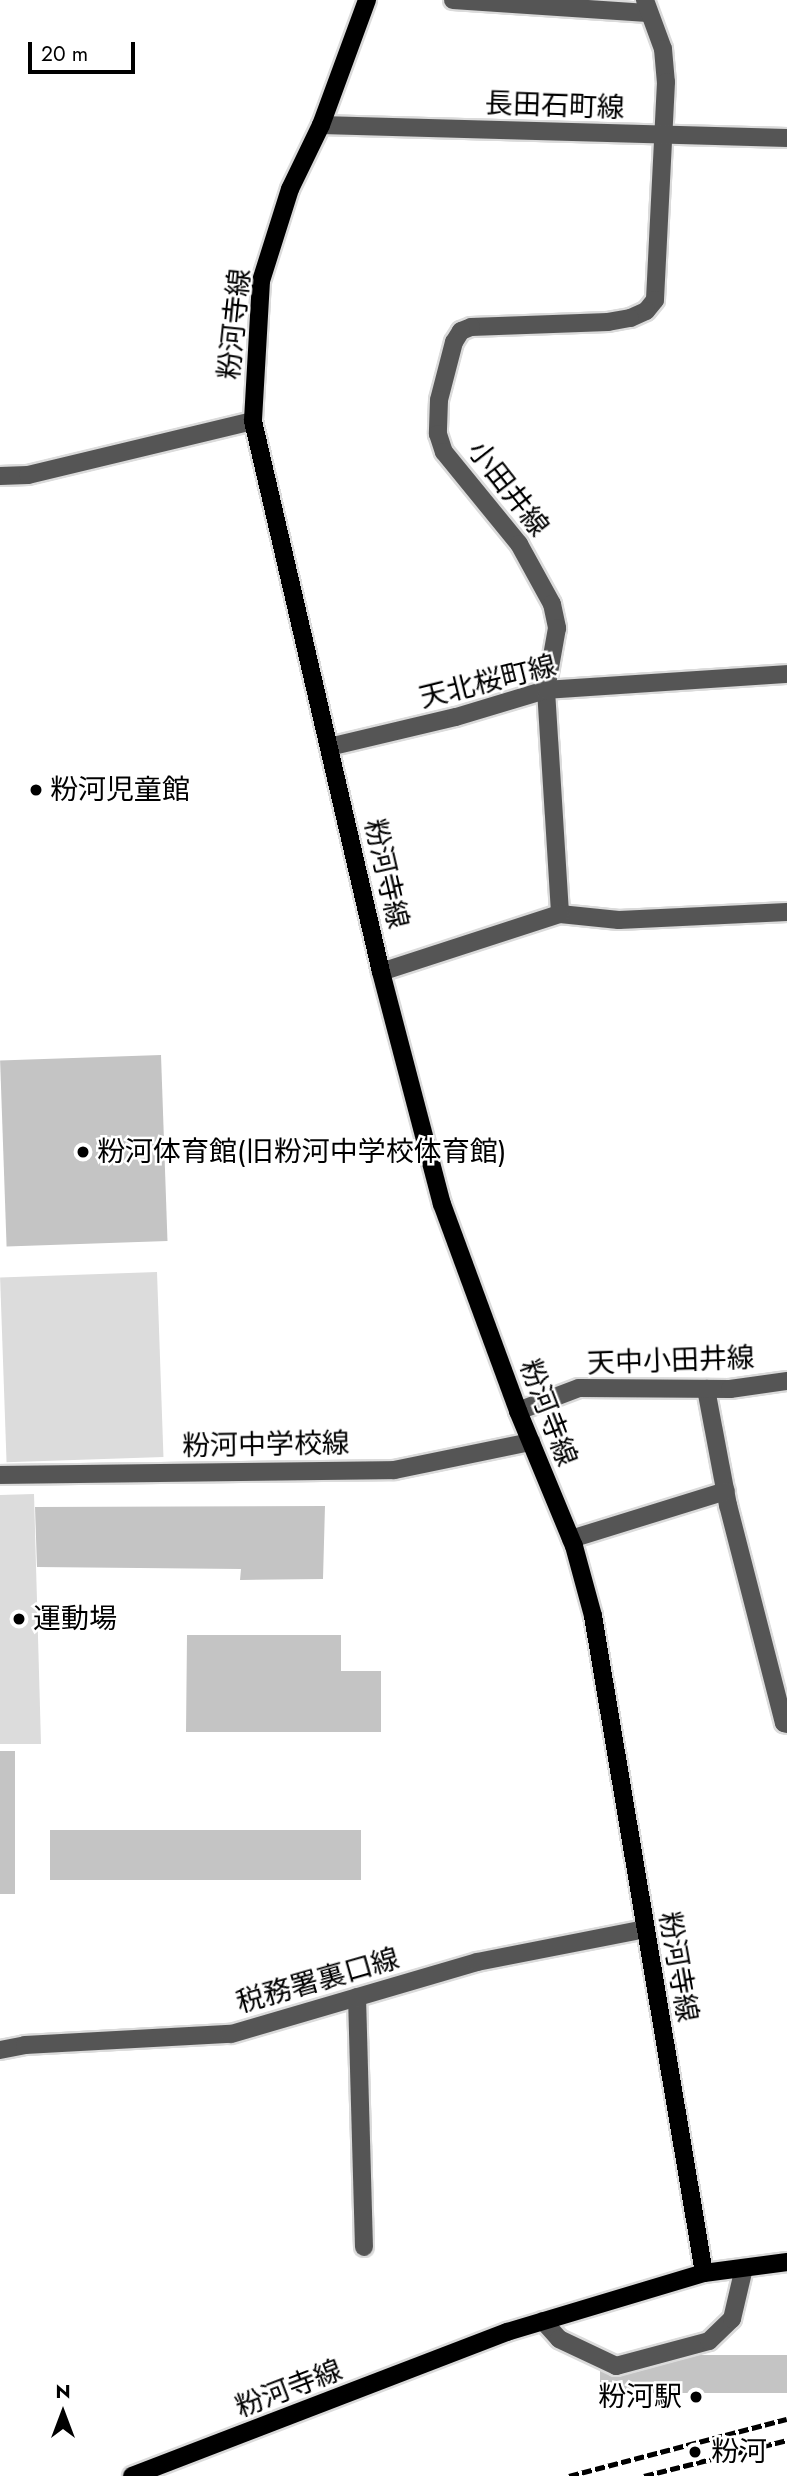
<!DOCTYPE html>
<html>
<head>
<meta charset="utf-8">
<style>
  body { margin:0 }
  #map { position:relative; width:787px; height:2476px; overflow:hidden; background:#fff; font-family:Jost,"Noto Sans JP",sans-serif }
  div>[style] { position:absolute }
  .green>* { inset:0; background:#dcdcdc; transform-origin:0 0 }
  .building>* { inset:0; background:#c4c4c4; transform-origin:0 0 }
  .roads { filter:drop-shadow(2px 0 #dbdbdb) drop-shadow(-2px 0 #dbdbdb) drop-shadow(0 2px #dbdbdb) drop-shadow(0 -2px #dbdbdb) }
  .minor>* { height:18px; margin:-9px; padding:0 9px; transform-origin:9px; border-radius:9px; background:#555 }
  .major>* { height:18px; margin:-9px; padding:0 9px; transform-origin:9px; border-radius:9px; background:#000 }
  .rail>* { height:5px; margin-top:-2.5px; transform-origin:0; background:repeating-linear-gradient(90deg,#000 0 10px,transparent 0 13.5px) }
  .dots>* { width:19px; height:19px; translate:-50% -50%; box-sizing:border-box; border:4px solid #fff; border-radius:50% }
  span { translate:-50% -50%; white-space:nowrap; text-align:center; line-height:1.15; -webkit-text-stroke:5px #fff; paint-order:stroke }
  .street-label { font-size:28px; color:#000 }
  .poi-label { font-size:28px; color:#000 }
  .left { translate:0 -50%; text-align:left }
  .right { translate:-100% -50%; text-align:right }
  .north { position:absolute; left:28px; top:2378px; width:70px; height:70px; -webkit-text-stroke:5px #fff; paint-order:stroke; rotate:0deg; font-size:19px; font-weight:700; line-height:28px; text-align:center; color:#000 }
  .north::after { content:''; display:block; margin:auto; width:24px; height:32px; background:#000; clip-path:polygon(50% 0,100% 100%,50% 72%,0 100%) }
  .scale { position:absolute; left:28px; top:42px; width:107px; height:32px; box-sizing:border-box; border:4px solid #000; border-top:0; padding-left:9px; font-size:21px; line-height:24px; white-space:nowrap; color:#000; -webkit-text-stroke:5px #fff; paint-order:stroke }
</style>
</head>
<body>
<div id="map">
  <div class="green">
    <div style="left:157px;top:1272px;width:185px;height:157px;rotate:88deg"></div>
    <div style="clip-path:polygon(34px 1494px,41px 1744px,0 1744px,0 1495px)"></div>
  </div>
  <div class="building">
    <div style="left:161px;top:1055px;width:186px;height:161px;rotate:88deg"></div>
    <div style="clip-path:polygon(325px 1506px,323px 1579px,240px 1580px,241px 1569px,37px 1567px,35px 1507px)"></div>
    <div style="clip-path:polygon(187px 1635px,341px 1635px,341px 1671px,381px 1671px,381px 1732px,186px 1732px)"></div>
    <div style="left:0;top:1751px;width:15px;height:143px"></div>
    <div style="left:361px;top:1830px;width:50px;height:311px;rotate:90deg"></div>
    <div style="left:787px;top:2355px;width:38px;height:187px;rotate:90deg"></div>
  </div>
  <div class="roads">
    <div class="minor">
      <div style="left:453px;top:0;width:195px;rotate:3.8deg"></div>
      <div style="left:645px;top:0;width:52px;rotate:69.8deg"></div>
      <div style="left:663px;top:49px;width:33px;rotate:85deg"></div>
      <div style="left:666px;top:82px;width:218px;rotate:92.9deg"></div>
      <div style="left:655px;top:300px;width:14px;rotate:129deg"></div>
      <div style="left:646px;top:311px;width:17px;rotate:156deg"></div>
      <div style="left:630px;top:318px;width:22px;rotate:170deg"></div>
      <div style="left:608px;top:322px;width:137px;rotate:177.9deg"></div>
      <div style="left:471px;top:327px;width:11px;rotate:158deg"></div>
      <div style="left:461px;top:331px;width:13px;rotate:122deg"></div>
      <div style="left:454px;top:342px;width:60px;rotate:104.5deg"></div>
      <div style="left:439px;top:400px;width:34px;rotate:92deg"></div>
      <div style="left:438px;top:434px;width:19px;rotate:72deg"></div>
      <div style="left:444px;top:452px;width:119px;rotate:50.8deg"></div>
      <div style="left:519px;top:544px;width:68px;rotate:61.2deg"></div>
      <div style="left:552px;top:604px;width:25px;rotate:78deg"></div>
      <div style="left:557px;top:628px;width:63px;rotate:100.1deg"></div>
      <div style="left:546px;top:690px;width:224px;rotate:86.4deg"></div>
      <div style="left:560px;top:914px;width:59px;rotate:5.8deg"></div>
      <div style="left:619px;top:920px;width:168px;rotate:-2.7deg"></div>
      <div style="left:321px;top:125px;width:466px;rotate:1.6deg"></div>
      <div style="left:0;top:476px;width:28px;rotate:-2deg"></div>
      <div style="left:28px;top:475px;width:231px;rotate:-13.5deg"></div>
      <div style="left:329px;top:747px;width:130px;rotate:-13.3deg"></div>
      <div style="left:456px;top:717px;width:94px;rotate:-16.7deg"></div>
      <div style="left:546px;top:690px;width:242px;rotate:-3.8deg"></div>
      <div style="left:381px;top:972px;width:188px;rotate:-18deg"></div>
      <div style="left:706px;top:1389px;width:118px;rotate:79.3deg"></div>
      <div style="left:728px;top:1505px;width:225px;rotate:75.6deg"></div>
      <div style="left:784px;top:1723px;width:3px;rotate:18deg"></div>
      <div style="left:518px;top:1411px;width:65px;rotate:-20.7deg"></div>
      <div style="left:579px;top:1388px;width:151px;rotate:0.4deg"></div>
      <div style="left:730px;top:1389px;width:58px;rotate:-8deg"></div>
      <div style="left:0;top:1475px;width:394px;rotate:-0.7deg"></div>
      <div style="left:394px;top:1470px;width:140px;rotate:-11.6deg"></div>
      <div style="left:571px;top:1539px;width:162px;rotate:-17.2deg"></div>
      <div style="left:357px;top:1997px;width:250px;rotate:88.4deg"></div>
      <div style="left:0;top:2050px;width:25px;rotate:-11deg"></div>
      <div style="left:25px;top:2045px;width:206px;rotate:-3.1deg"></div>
      <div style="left:231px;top:2034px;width:256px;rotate:-16.3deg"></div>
      <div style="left:477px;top:1962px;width:171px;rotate:-11.1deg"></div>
      <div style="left:543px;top:2321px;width:24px;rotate:48deg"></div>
      <div style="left:559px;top:2339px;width:63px;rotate:25.3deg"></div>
      <div style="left:616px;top:2366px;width:96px;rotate:-15deg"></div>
      <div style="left:709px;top:2341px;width:32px;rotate:-44deg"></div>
      <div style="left:732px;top:2319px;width:52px;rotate:-76.8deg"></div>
    </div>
    <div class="major">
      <div style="left:367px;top:0;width:133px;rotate:110.2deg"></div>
      <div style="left:321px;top:125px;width:71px;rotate:115.8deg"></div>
      <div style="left:290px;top:189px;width:96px;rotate:107.5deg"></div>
      <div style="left:261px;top:281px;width:140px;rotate:93.3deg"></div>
      <div style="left:253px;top:421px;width:566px;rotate:76.92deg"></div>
      <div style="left:381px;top:972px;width:240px;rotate:75.3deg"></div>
      <div style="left:442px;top:1204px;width:221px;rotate:69.8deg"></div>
      <div style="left:518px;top:1411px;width:146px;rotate:67.5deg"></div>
      <div style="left:574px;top:1546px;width:73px;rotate:74.8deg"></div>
      <div style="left:593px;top:1616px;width:666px;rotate:80.41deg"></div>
      <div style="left:132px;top:2476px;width:402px;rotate:-21deg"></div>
      <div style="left:507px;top:2332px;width:206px;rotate:-16.7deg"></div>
      <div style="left:704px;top:2273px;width:84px;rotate:-7.5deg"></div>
    </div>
  </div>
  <div class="rail">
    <div style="left:569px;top:2476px;width:225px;rotate:-14.7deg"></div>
    <div style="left:644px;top:2476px;width:147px;rotate:-14.1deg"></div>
  </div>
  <div class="dots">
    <div style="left:36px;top:790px;background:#000"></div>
    <div style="left:83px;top:1152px;background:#000"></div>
    <div style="left:19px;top:1619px;background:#000"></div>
    <div style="left:696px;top:2397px;background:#000"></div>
    <div style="left:695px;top:2452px;background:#000"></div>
  </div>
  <div class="street-label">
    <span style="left:555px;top:106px;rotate:2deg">長田石町線</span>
    <span style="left:235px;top:324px;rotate:-84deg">粉河寺線</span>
    <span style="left:508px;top:489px;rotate:52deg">小田井線</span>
    <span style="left:488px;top:682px;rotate:-14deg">天北桜町線</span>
    <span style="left:386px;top:874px;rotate:77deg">粉河寺線</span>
    <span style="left:671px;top:1361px;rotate:-2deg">天中小田井線</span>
    <span style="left:548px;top:1413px;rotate:69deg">粉河寺線</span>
    <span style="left:266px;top:1445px;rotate:-1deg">粉河中学校線</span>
    <span style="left:678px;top:1967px;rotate:80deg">粉河寺線</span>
    <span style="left:318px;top:1981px;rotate:-16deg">税務署裏口線</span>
    <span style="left:289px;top:2389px;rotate:-21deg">粉河寺線</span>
  </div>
  <div class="poi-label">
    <span class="left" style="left:50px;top:790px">粉河児童館</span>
    <span class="left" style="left:97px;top:1152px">粉河体育館(旧粉河中学校体育館)</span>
    <span class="left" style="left:33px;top:1619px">運動場</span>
    <span class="right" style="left:682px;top:2397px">粉河駅</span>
    <span class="left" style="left:711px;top:2452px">粉河</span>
  </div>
  <div class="north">N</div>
  <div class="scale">20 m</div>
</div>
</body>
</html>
